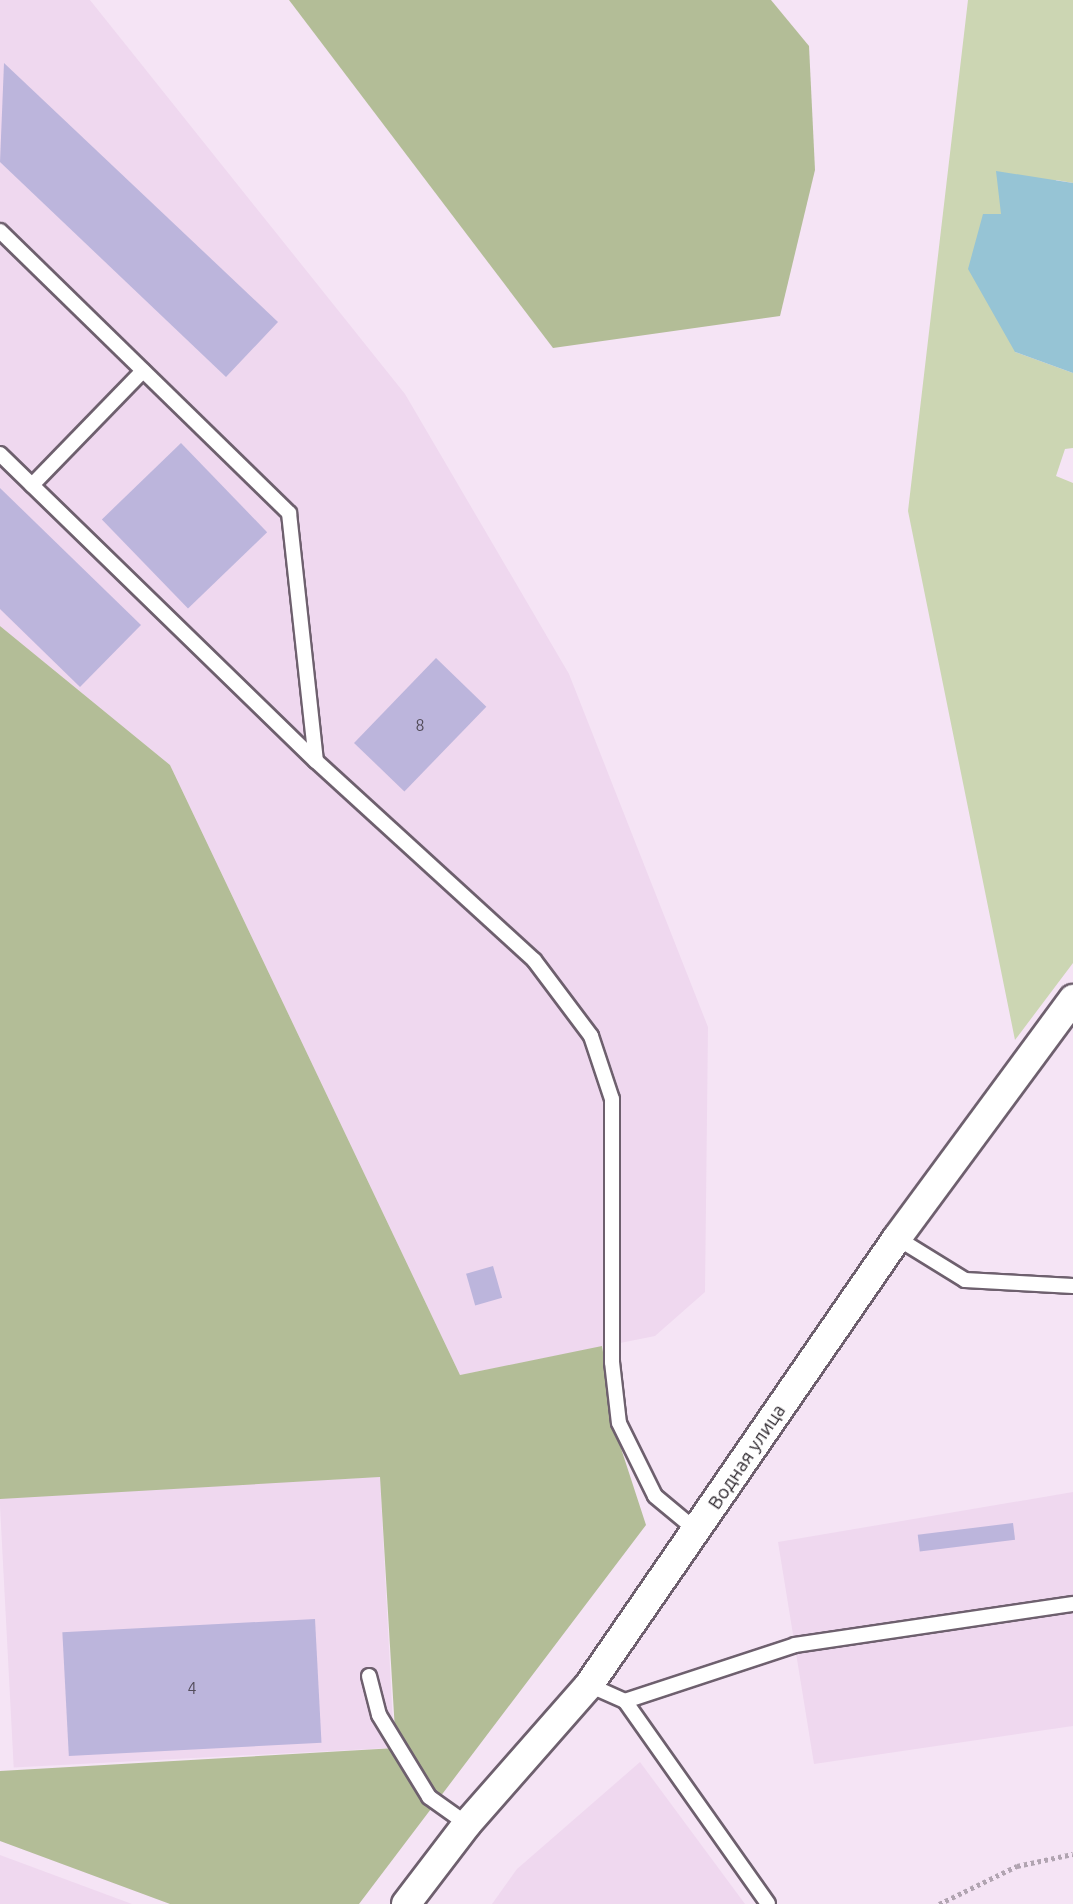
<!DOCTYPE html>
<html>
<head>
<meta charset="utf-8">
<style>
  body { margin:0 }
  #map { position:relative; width:1073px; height:1904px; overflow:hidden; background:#f5e4f5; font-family:Ubuntu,sans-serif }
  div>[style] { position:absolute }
  .built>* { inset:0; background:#efd8ef; transform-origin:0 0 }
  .green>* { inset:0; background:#ccd6b3 }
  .forest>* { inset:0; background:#b3bd97 }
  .water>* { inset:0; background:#96c4d5 }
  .building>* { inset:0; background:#bcb5dc; transform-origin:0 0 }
  .path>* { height:4.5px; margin-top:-2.25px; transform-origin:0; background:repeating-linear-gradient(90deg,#b1a4b1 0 3.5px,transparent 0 7px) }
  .roads { filter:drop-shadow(2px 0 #6e606e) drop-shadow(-2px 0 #6e606e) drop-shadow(0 2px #6e606e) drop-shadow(0 -2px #6e606e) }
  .lane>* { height:14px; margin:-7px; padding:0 7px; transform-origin:7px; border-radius:7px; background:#fff }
  .street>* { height:28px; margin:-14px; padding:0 14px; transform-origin:14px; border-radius:14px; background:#fff }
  span { translate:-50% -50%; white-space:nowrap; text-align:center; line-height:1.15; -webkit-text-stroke:7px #fff; paint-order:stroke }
  .number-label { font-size:16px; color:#524c5a }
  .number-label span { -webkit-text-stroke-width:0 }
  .street-label { font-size:19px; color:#2f292f }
</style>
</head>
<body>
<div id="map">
  <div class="built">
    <div style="clip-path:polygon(0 0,90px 0,405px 394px,569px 674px,708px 1027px,705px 1292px,655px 1336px,460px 1375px,170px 765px,0 626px)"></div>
    <div style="left:380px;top:1477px;width:271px;height:381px;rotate:87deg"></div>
    <div style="clip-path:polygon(1073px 1492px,1073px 1726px,814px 1764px,778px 1542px)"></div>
    <div style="clip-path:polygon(640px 1762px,745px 1904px,492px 1904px,517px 1869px)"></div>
    <div style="clip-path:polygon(0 1855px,132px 1904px,0 1904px)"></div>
  </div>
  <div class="green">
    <div style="clip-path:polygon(968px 0,1073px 0,1073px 183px,1056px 180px,1015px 352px,1073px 373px,1073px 448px,1065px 449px,1056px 476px,1073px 483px,1073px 963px,1015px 1040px,908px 511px)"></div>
  </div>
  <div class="forest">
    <div style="clip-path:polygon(289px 0,771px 0,809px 46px,815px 170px,780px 316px,553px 348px)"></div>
    <div style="clip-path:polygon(0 626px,170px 765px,460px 1375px,602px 1346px,617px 1436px,646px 1525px,359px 1904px,170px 1904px,0 1841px,0 1771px,396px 1748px,380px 1477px,0 1499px)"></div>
  </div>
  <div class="water">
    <div style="clip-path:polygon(996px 171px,1073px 183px,1073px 373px,1015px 352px,968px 269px,983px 214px,1001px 214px)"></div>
  </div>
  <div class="building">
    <div style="clip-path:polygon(4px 63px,278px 322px,226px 377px,0 162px)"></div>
    <div style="left:181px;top:443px;width:124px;height:110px;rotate:46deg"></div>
    <div style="clip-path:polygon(0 488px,141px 625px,80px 687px,0 609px)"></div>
    <div style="left:436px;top:658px;width:70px;height:118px;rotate:44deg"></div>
    <div style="left:493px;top:1266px;width:33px;height:28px;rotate:74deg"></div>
    <div style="left:1013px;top:1523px;width:17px;height:96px;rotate:83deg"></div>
    <div style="left:315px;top:1619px;width:124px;height:253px;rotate:87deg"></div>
  </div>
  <div class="path">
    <div style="left:939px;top:1904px;width:87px;rotate:-26deg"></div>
    <div style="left:1017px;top:1866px;width:57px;rotate:-12.1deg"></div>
  </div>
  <div class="roads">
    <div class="lane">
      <div style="left:0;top:231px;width:404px;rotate:44.3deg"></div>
      <div style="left:289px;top:513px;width:249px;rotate:83.8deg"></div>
      <div style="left:0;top:454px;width:441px;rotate:44.2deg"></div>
      <div style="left:316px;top:761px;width:295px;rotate:42.4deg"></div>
      <div style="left:534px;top:960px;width:95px;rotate:53.1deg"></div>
      <div style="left:591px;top:1036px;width:66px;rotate:71.6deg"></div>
      <div style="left:612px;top:1099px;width:263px;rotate:90deg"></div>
      <div style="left:612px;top:1362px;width:61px;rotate:83.5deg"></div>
      <div style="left:619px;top:1423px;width:81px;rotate:63.7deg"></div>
      <div style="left:655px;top:1496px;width:55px;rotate:39.8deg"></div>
      <div style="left:32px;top:485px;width:159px;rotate:-45.8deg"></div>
      <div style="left:897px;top:1238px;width:80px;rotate:31.7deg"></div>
      <div style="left:965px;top:1280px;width:108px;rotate:3.2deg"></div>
      <div style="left:369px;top:1676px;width:40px;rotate:75.6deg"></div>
      <div style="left:379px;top:1715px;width:96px;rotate:58.6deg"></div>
      <div style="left:429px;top:1797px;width:47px;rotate:35.4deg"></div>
      <div style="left:589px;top:1685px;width:39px;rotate:24deg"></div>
      <div style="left:625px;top:1701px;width:179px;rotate:-18.2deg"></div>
      <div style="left:795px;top:1645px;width:281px;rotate:-8.4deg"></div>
      <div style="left:625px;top:1701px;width:248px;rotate:54.8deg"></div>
    </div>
    <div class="street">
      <div style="left:406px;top:1904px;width:101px;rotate:-52.7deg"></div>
      <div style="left:467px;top:1824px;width:185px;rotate:-48.7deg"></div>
      <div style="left:589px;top:1685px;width:543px;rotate:-55.43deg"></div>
      <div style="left:897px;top:1238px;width:297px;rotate:-53.6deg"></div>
    </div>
  </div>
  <div class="number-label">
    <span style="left:420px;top:725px">8</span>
    <span style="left:192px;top:1688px">4</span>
  </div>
  <div class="street-label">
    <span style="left:747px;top:1457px;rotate:-56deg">Водная улица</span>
  </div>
</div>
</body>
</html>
